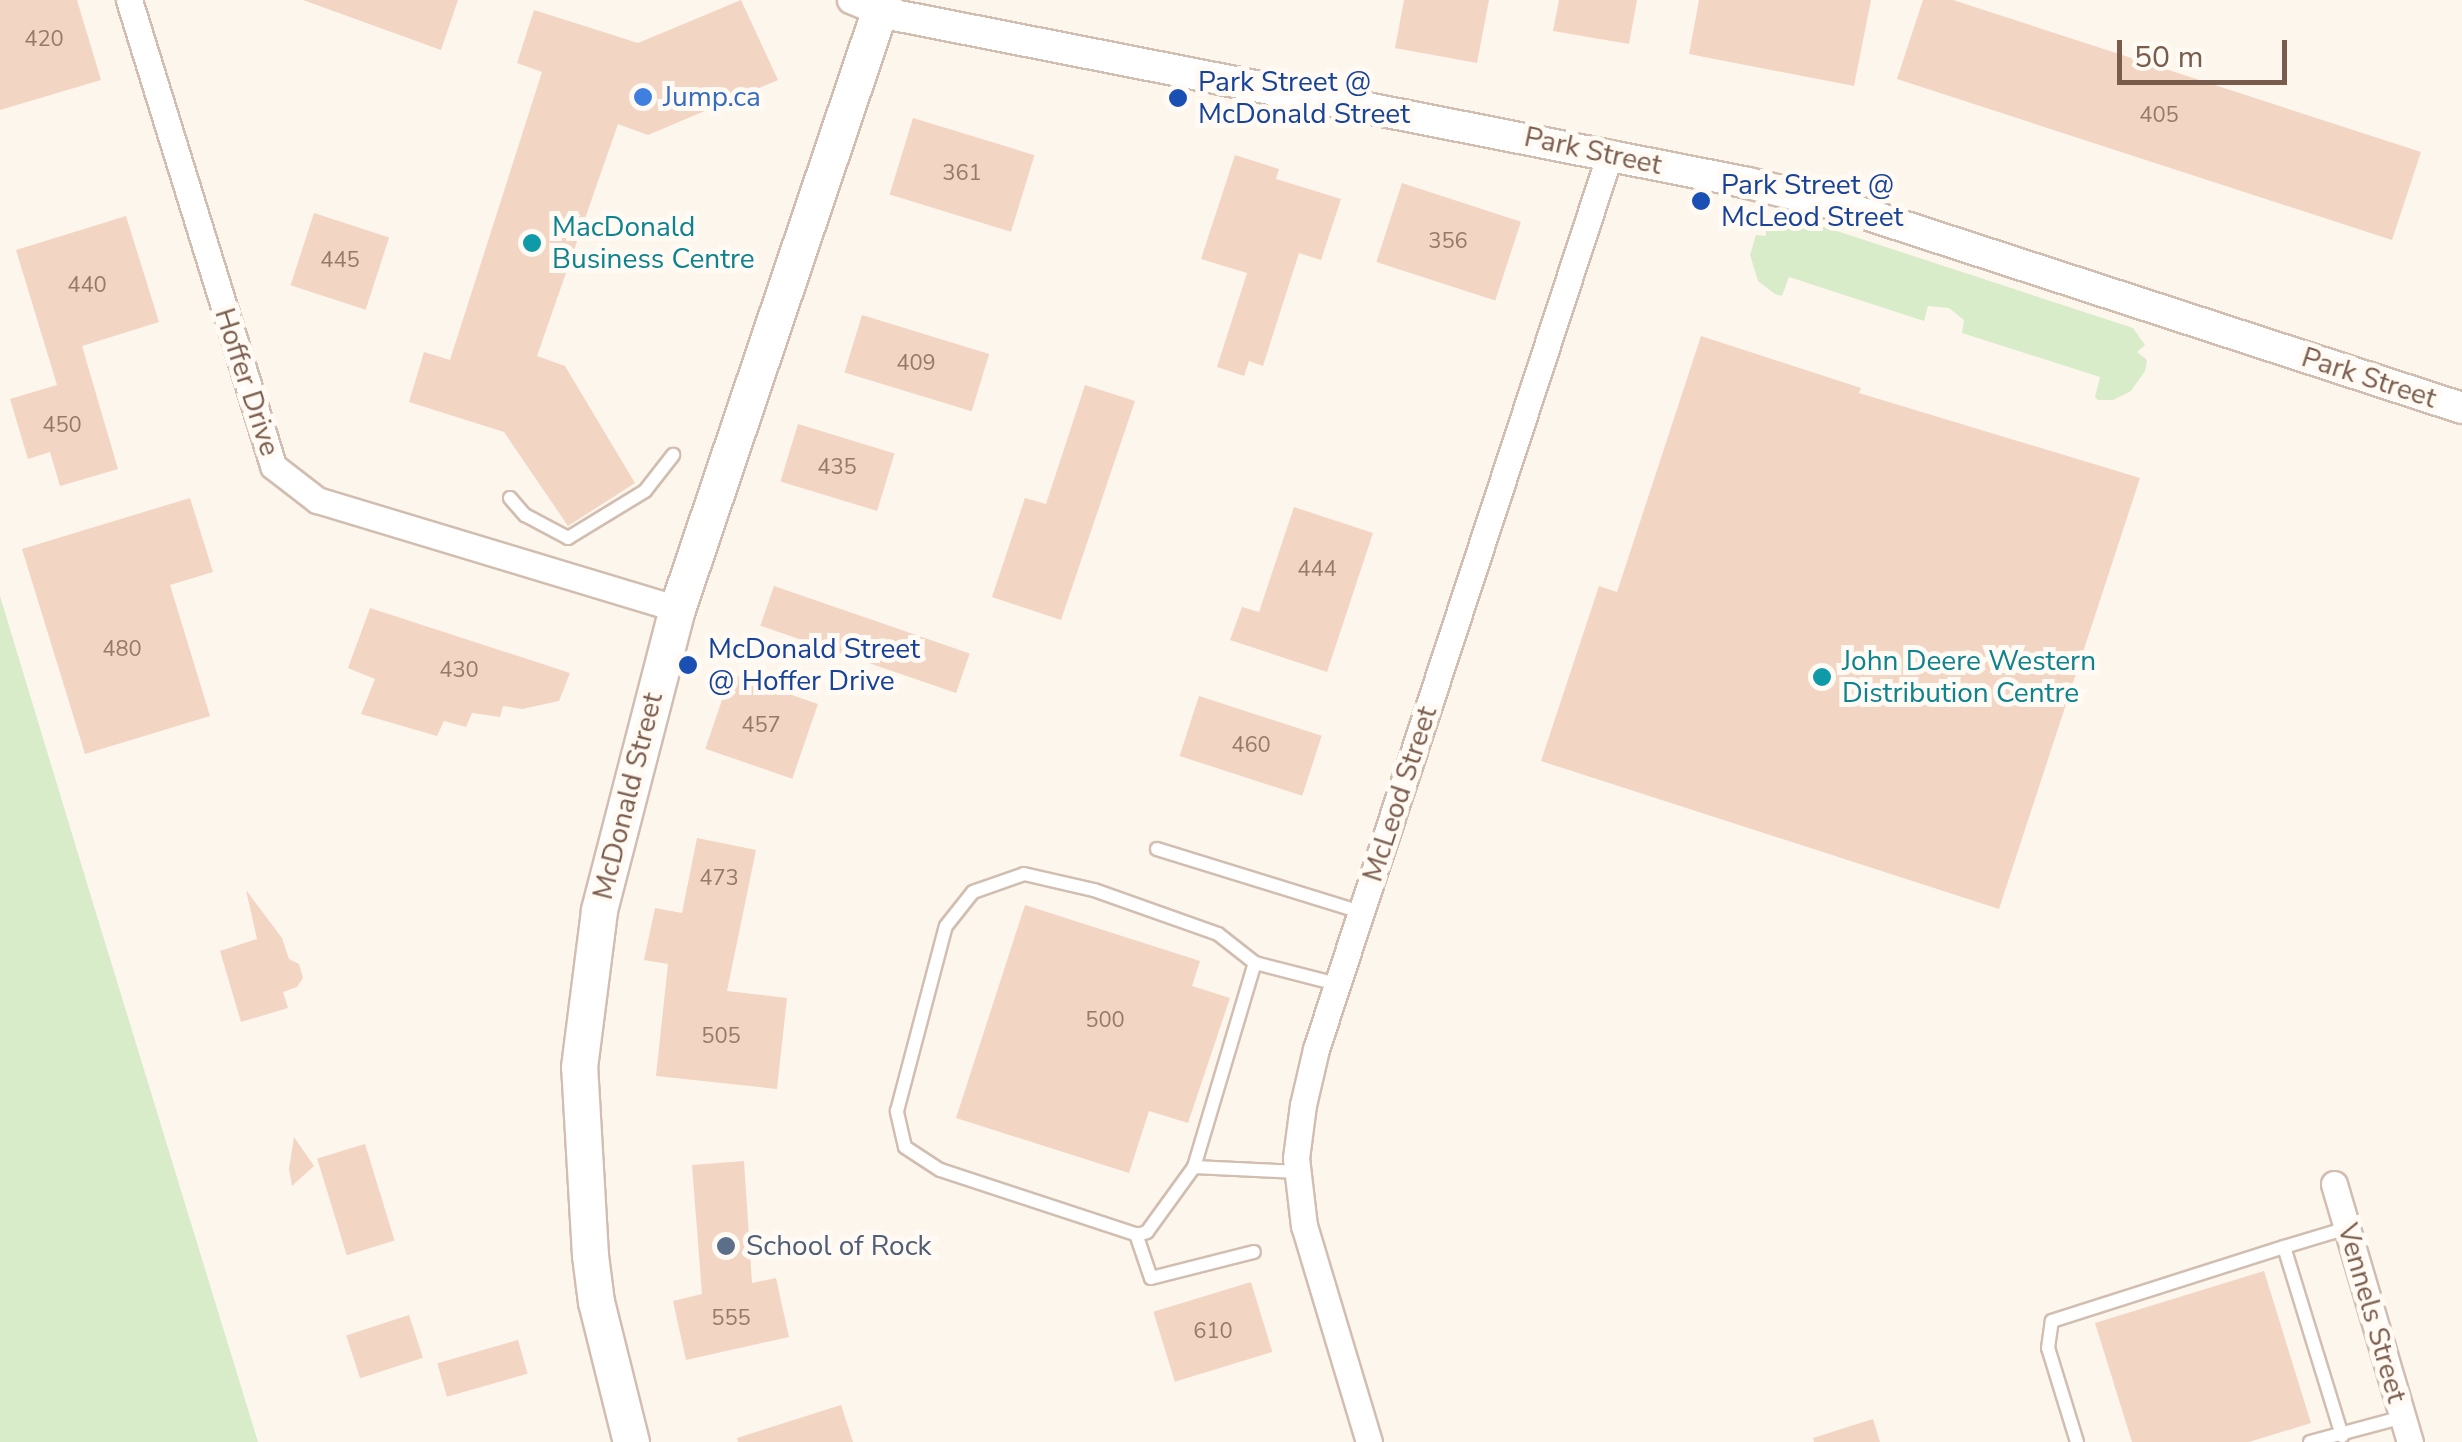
<!DOCTYPE html>
<html>
<head>
<meta charset="utf-8">
<style>
  body { margin:0 }
  #map { position:relative; width:2462px; height:1442px; overflow:hidden; background:#fdf6ec; font-family:"Nunito Sans",sans-serif }
  div>[style] { position:absolute }
  .green>* { inset:0; background:#d8ecc9 }
  .building>* { inset:0; background:#f3d5c3; transform-origin:0 0 }
  .roads { filter:drop-shadow(2px 0 #d1beb0) drop-shadow(-2px 0 #d1beb0) drop-shadow(0 2px #d1beb0) drop-shadow(0 -2px #d1beb0) }
  .service>* { height:12px; margin:-6px; padding:0 6px; transform-origin:6px; border-radius:6px; background:#fff }
  .minor>* { height:25px; margin:-12.5px; padding:0 12.5px; transform-origin:12.5px; border-radius:12.5px; background:#fff }
  .tertiary>* { height:30px; margin:-15px; padding:0 15px; transform-origin:15px; border-radius:15px; background:#fff }
  .secondary>* { height:35px; margin:-17.5px; padding:0 17.5px; transform-origin:17.5px; border-radius:17.5px; background:#fff }
  .dots>* { width:28px; height:28px; translate:-50% -50%; box-sizing:border-box; border:5px solid #fffaf3; border-radius:50% }
  span { translate:-50% -50%; white-space:nowrap; text-align:center; line-height:1.15; -webkit-text-stroke:10px #fffaf3; paint-order:stroke }
  .number-label { font-size:22px; color:#987a6a }
  .number-label span { -webkit-text-stroke-width:0 }
  .transit-label { font-size:28px; color:#164399 }
  .left { translate:0 -50%; text-align:left }
  .shop-label { font-size:28px; color:#366cbe }
  .street-label { font-size:28px; color:#7a5c4d }
  .culture-label { font-size:28px; color:#0d838f }
  .service-label { font-size:28px; color:#4e5e75 }
  .scale { position:absolute; left:2117px; top:40px; width:170px; height:45px; box-sizing:border-box; border:5px solid #7a5c4d; border-top:0; padding-left:12px; font-size:30px; line-height:35px; white-space:nowrap; color:#7a5c4d; -webkit-text-stroke:8px #fffaf3; paint-order:stroke }
</style>
</head>
<body>
<div id="map">
  <div class="green">
    <div style="clip-path:polygon(1782px 213px,2133px 328px,2145px 345px,2137px 352px,2147px 360px,2145px 371px,2131px 391px,2113px 400px,2098px 400px,2095px 397px,2100px 377px,1962px 333px,1964px 320px,1949px 308px,1928px 306px,1924px 321px,1789px 277px,1782px 296px,1775px 294px,1758px 281px,1750px 255px,1756px 235px,1766px 236px,1766px 223px)"></div>
    <div style="clip-path:polygon(0 596px,89px 890px,258px 1442px,0 1442px)"></div>
  </div>
  <div class="building">
    <div style="clip-path:polygon(0 0,77px 0,101px 80px,0 110px)"></div>
    <div style="clip-path:polygon(303px 0,458px 0,441px 50px)"></div>
    <div style="clip-path:polygon(741px 0,778px 80px,648px 135px,618px 124px,537px 356px,565px 366px,635px 483px,568px 526px,504px 432px,409px 402px,424px 352px,450px 360px,542px 72px,517px 63px,534px 10px,638px 43px)"></div>
    <div style="clip-path:polygon(1404px 0,1489px 0,1477px 63px,1395px 48px)"></div>
    <div style="clip-path:polygon(1559px 0,1637px 0,1629px 44px,1553px 31px)"></div>
    <div style="clip-path:polygon(1699px 0,1871px 0,1854px 86px,1689px 54px)"></div>
    <div style="clip-path:polygon(1923px 0,1953px 0,2421px 152px,2392px 240px,1897px 79px)"></div>
    <div style="left:913px;top:118px;width:127px;height:80px;rotate:17deg"></div>
    <div style="clip-path:polygon(1235px 155px,1279px 169px,1276px 179px,1341px 199px,1321px 260px,1299px 253px,1263px 366px,1249px 361px,1244px 376px,1217px 367px,1247px 273px,1201px 259px)"></div>
    <div style="left:1402px;top:183px;width:125px;height:83px;rotate:18deg"></div>
    <div style="left:314px;top:213px;width:79px;height:76px;rotate:18deg"></div>
    <div style="clip-path:polygon(126px 216px,159px 322px,82px 346px,118px 469px,60px 486px,50px 452px,28px 459px,10px 399px,57px 385px,16px 250px)"></div>
    <div style="left:862px;top:315px;width:133px;height:60px;rotate:17deg"></div>
    <div style="clip-path:polygon(1701px 336px,1861px 388px,1859px 393px,2140px 478px,1999px 909px,1541px 761px,1599px 586px,1617px 592px)"></div>
    <div style="clip-path:polygon(1085px 385px,1135px 401px,1061px 620px,992px 597px,1025px 498px,1046px 504px)"></div>
    <div style="left:798px;top:424px;width:101px;height:60px;rotate:17deg"></div>
    <div style="clip-path:polygon(190px 498px,213px 572px,170px 585px,210px 716px,85px 754px,22px 549px)"></div>
    <div style="clip-path:polygon(1294px 507px,1373px 533px,1327px 672px,1230px 640px,1242px 607px,1259px 612px)"></div>
    <div style="left:774px;top:586px;width:207px;height:42px;rotate:19deg"></div>
    <div style="clip-path:polygon(370px 608px,570px 673px,559px 701px,522px 709px,503px 706px,500px 717px,472px 713px,466px 727px,444px 721px,437px 736px,361px 714px,375px 679px,348px 668px)"></div>
    <div style="left:731px;top:674px;width:92px;height:79px;rotate:19deg"></div>
    <div style="left:1199px;top:696px;width:129px;height:63px;rotate:18deg"></div>
    <div style="clip-path:polygon(697px 838px,756px 850px,727px 991px,787px 998px,777px 1089px,656px 1076px,668px 964px,644px 960px,655px 908px,682px 913px)"></div>
    <div style="clip-path:polygon(246px 890px,282px 938px,289px 959px,299px 964px,303px 978px,297px 987px,283px 992px,288px 1008px,241px 1022px,220px 951px,257px 939px)"></div>
    <div style="clip-path:polygon(1025px 905px,1200px 961px,1192px 986px,1230px 998px,1188px 1123px,1149px 1111px,1129px 1173px,956px 1118px)"></div>
    <div style="clip-path:polygon(294px 1137px,314px 1166px,292px 1186px,289px 1169px)"></div>
    <div style="left:365px;top:1144px;width:101px;height:50px;rotate:73deg"></div>
    <div style="clip-path:polygon(744px 1161px,752px 1283px,776px 1278px,789px 1337px,686px 1360px,673px 1301px,702px 1294px,692px 1165px)"></div>
    <div style="clip-path:polygon(2264px 1271px,2311px 1423px,2249px 1442px,2132px 1442px,2095px 1323px)"></div>
    <div style="left:1251px;top:1282px;width:73px;height:102px;rotate:73deg"></div>
    <div style="left:409px;top:1315px;width:45px;height:66px;rotate:72deg"></div>
    <div style="left:518px;top:1340px;width:35px;height:84px;rotate:74deg"></div>
    <div style="clip-path:polygon(841px 1405px,853px 1442px,738px 1442px,737px 1438px)"></div>
    <div style="clip-path:polygon(1873px 1419px,1880px 1442px,1814px 1442px,1813px 1438px)"></div>
  </div>
  <div class="roads">
    <div class="service">
      <div style="left:510px;top:498px;width:23px;rotate:49deg"></div>
      <div style="left:525px;top:515px;width:49px;rotate:28.1deg"></div>
      <div style="left:568px;top:538px;width:90px;rotate:-31.4deg"></div>
      <div style="left:645px;top:491px;width:46px;rotate:-52.1deg"></div>
      <div style="left:1157px;top:849px;width:214px;rotate:17.2deg"></div>
      <div style="left:1194px;top:1167px;width:80px;rotate:125.9deg"></div>
      <div style="left:1147px;top:1232px;width:9px;rotate:162deg"></div>
      <div style="left:1138px;top:1235px;width:208px;rotate:-161.8deg"></div>
      <div style="left:940px;top:1170px;width:42px;rotate:-146.7deg"></div>
      <div style="left:905px;top:1147px;width:37px;rotate:-103deg"></div>
      <div style="left:897px;top:1111px;width:191px;rotate:-75.2deg"></div>
      <div style="left:946px;top:926px;width:43px;rotate:-51.5deg"></div>
      <div style="left:973px;top:892px;width:54px;rotate:-19.4deg"></div>
      <div style="left:1024px;top:874px;width:72px;rotate:12.9deg"></div>
      <div style="left:1094px;top:890px;width:132px;rotate:19.5deg"></div>
      <div style="left:1218px;top:934px;width:47px;rotate:38.1deg"></div>
      <div style="left:1298px;top:1172px;width:104px;rotate:-177.2deg"></div>
      <div style="left:1194px;top:1167px;width:213px;rotate:-73.4deg"></div>
      <div style="left:1255px;top:963px;width:85px;rotate:14.4deg"></div>
      <div style="left:1136px;top:1234px;width:46px;rotate:71.2deg"></div>
      <div style="left:1151px;top:1278px;width:106px;rotate:-14.2deg"></div>
      <div style="left:2284px;top:1247px;width:66px;rotate:-16.8deg"></div>
      <div style="left:2077px;top:1442px;width:98px;rotate:-107.1deg"></div>
      <div style="left:2048px;top:1348px;width:27px;rotate:-82deg"></div>
      <div style="left:2052px;top:1321px;width:244px;rotate:-17.7deg"></div>
      <div style="left:2284px;top:1247px;width:198px;rotate:72.9deg"></div>
      <div style="left:2310px;top:1442px;width:96px;rotate:-15deg"></div>
    </div>
    <div class="minor">
      <div style="left:129px;top:0;width:488px;rotate:72.8deg"></div>
      <div style="left:273px;top:466px;width:56px;rotate:37.7deg"></div>
      <div style="left:317px;top:500px;width:376px;rotate:16.8deg"></div>
      <div style="left:850px;top:0;width:31px;rotate:22deg"></div>
      <div style="left:2334px;top:1184px;width:269px;rotate:73.6deg"></div>
      <div style="left:1369px;top:1442px;width:226px;rotate:-106.7deg"></div>
      <div style="left:1304px;top:1226px;width:68px;rotate:-96.7deg"></div>
      <div style="left:1296px;top:1158px;width:53px;rotate:-82.5deg"></div>
      <div style="left:1303px;top:1105px;width:57px;rotate:-76.9deg"></div>
      <div style="left:1316px;top:1049px;width:942px;rotate:-71.82deg"></div>
    </div>
    <div class="tertiary">
      <div style="left:879px;top:12px;width:886px;rotate:11.13deg"></div>
      <div style="left:1748px;top:183px;width:96px;rotate:13.9deg"></div>
      <div style="left:1841px;top:206px;width:653px;rotate:18.02deg"></div>
    </div>
    <div class="secondary">
      <div style="left:631px;top:1442px;width:144px;rotate:-104deg"></div>
      <div style="left:596px;top:1302px;width:47px;rotate:-97.3deg"></div>
      <div style="left:590px;top:1255px;width:188px;rotate:-93.3deg"></div>
      <div style="left:579px;top:1067px;width:158px;rotate:-82.7deg"></div>
      <div style="left:599px;top:910px;width:311px;rotate:-75.5deg"></div>
      <div style="left:677px;top:609px;width:643px;rotate:-71.31deg"></div>
    </div>
  </div>
  <div class="dots">
    <div style="left:643px;top:97px;background:#3f7fe0"></div>
    <div style="left:1178px;top:98px;background:#1a4fb4"></div>
    <div style="left:1701px;top:201px;background:#1a4fb4"></div>
    <div style="left:532px;top:243px;background:#0f9aa8"></div>
    <div style="left:688px;top:665px;background:#1a4fb4"></div>
    <div style="left:1822px;top:677px;background:#0f9aa8"></div>
    <div style="left:726px;top:1246px;background:#5c6f8a"></div>
  </div>
  <div class="number-label">
    <span style="left:44px;top:40px">420</span>
    <span style="left:2159px;top:116px">405</span>
    <span style="left:962px;top:174px">361</span>
    <span style="left:1448px;top:242px">356</span>
    <span style="left:340px;top:261px">445</span>
    <span style="left:87px;top:286px">440</span>
    <span style="left:916px;top:364px">409</span>
    <span style="left:62px;top:426px">450</span>
    <span style="left:837px;top:468px">435</span>
    <span style="left:1317px;top:570px">444</span>
    <span style="left:122px;top:650px">480</span>
    <span style="left:459px;top:671px">430</span>
    <span style="left:761px;top:726px">457</span>
    <span style="left:1251px;top:746px">460</span>
    <span style="left:719px;top:879px">473</span>
    <span style="left:1105px;top:1021px">500</span>
    <span style="left:721px;top:1037px">505</span>
    <span style="left:731px;top:1319px">555</span>
    <span style="left:1213px;top:1332px">610</span>
  </div>
  <div class="transit-label">
    <span class="left" style="left:1198px;top:98px">Park Street @<br>McDonald Street</span>
    <span class="left" style="left:1721px;top:201px">Park Street @<br>McLeod Street</span>
    <span class="left" style="left:708px;top:665px">McDonald Street<br>@ Hoffer Drive</span>
  </div>
  <div class="shop-label">
    <span class="left" style="left:663px;top:97px">Jump.ca</span>
  </div>
  <div class="street-label">
    <span style="left:1593px;top:151px;rotate:12deg">Park Street</span>
    <span style="left:2369px;top:378px;rotate:18deg">Park Street</span>
    <span style="left:247px;top:382px;rotate:72deg">Hoffer Drive</span>
    <span style="left:1400px;top:794px;rotate:-72deg">McLeod Street</span>
    <span style="left:628px;top:796px;rotate:-76deg">McDonald Street</span>
    <span style="left:2372px;top:1313px;rotate:74deg">Vennels Street</span>
  </div>
  <div class="culture-label">
    <span class="left" style="left:552px;top:243px">MacDonald<br>Business Centre</span>
    <span class="left" style="left:1842px;top:677px">John Deere Western<br>Distribution Centre</span>
  </div>
  <div class="service-label">
    <span class="left" style="left:746px;top:1246px">School of Rock</span>
  </div>
  <div class="scale">50 m</div>
</div>
</body>
</html>
